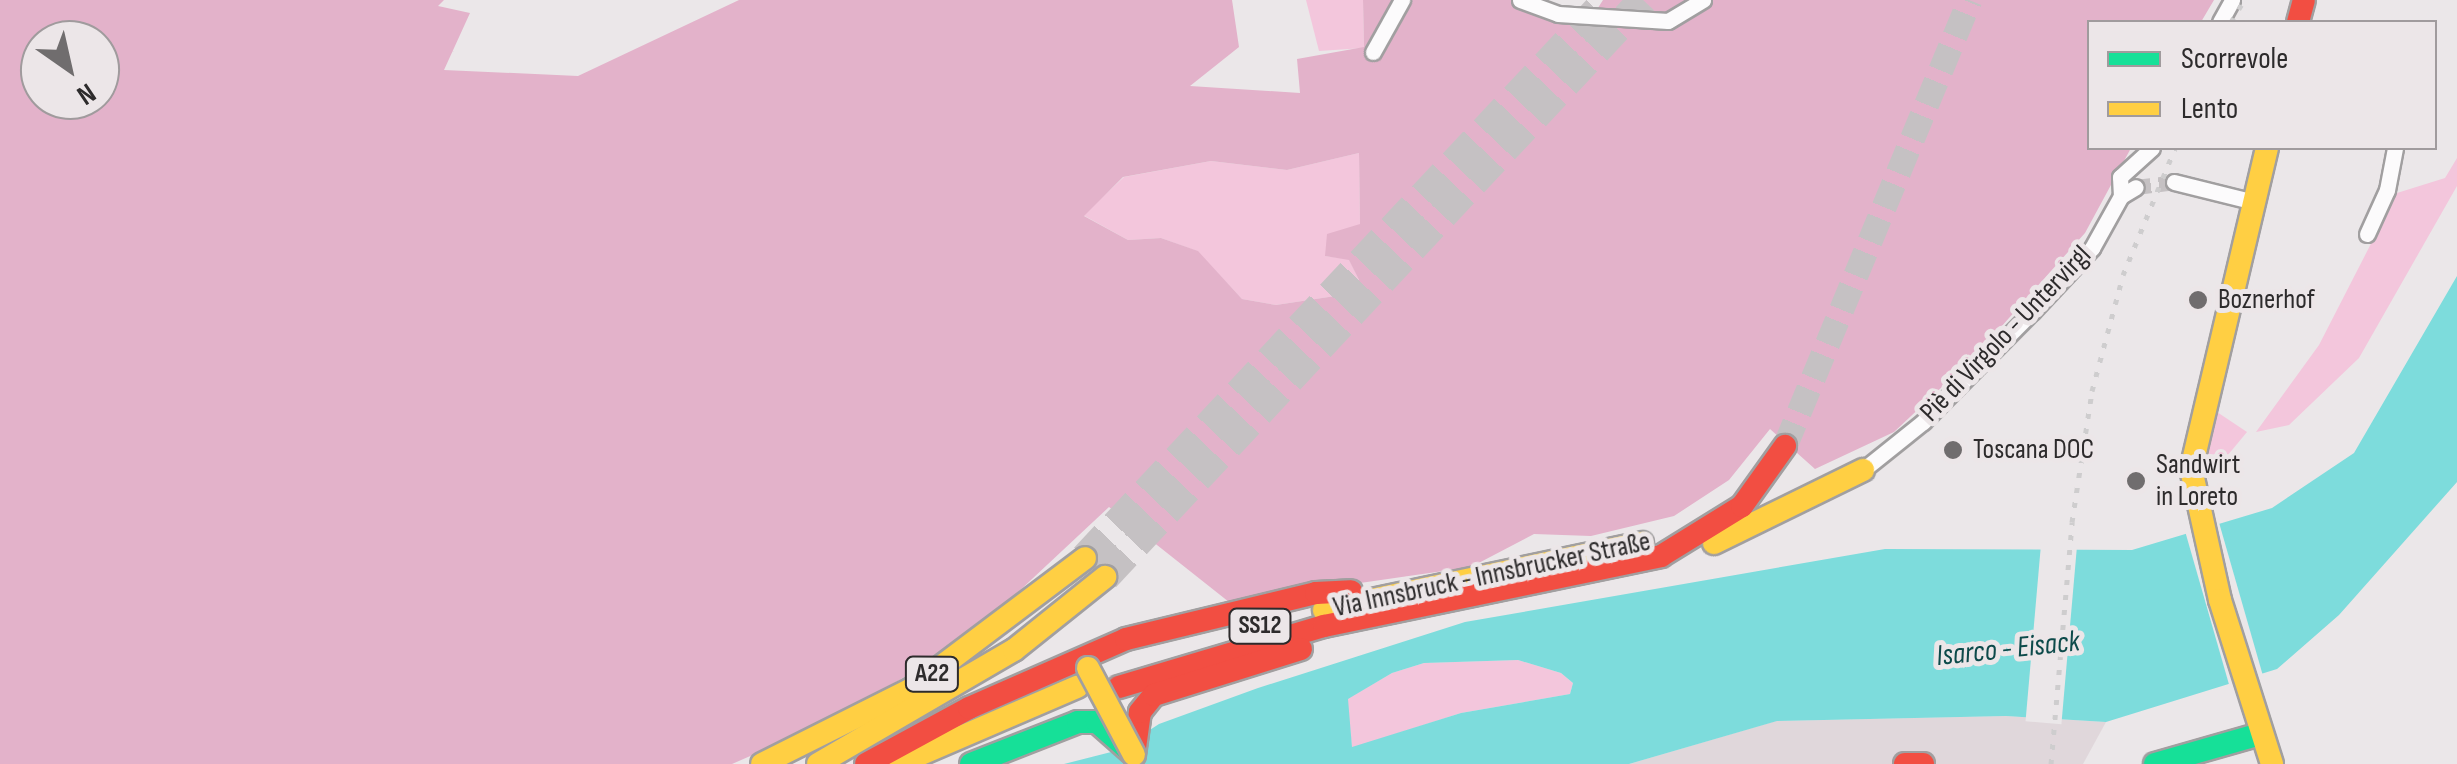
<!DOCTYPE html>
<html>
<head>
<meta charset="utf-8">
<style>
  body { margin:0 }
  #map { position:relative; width:2457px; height:764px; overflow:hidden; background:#ebe7e9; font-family:"Sofia Sans Condensed",sans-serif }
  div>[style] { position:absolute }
  .built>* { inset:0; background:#e0d7db }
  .green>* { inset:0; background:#f3c6dc }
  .forest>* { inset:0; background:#e3b2ca }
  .water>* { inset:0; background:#7ddcdc }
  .pier>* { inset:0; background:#ebe7e9; transform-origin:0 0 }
  .street-tunnel>* { height:15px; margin-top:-7.5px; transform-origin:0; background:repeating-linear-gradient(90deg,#c5c1c3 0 15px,transparent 0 23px) }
  .primary-tunnel>* { height:25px; margin-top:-12.5px; transform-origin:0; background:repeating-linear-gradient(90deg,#c5c1c3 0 25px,transparent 0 37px) }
  .highway-tunnel>* { height:30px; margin-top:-15px; transform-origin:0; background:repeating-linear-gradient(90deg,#c5c1c3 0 30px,transparent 0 45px) }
  .roads { filter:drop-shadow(2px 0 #a19fa0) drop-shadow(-2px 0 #a19fa0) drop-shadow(0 2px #a19fa0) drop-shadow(0 -2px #a19fa0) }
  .street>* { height:15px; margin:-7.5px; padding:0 7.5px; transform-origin:7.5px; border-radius:7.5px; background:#fcfbfc }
  .fast>* { height:22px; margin:-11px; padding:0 11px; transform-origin:11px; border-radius:11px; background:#16e098 }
  .slow>* { height:22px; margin:-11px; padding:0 11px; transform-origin:11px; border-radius:11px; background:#ffcf43 }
  .jam>* { height:22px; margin:-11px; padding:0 11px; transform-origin:11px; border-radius:11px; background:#f24e42 }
  .rail>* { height:5px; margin-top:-2.5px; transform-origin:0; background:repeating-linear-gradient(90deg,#cecdce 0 5px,transparent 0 15px) }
  .bridges { filter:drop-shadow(2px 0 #a19fa0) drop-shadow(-2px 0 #a19fa0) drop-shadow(0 2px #a19fa0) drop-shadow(0 -2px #a19fa0) }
  .slow-bridge>* { height:22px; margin:-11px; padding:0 11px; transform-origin:11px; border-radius:11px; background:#ffcf43 }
  .dots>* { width:28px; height:28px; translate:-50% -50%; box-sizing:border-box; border:5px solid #ece6e8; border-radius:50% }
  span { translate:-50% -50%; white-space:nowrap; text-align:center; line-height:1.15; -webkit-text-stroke:10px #ece6e8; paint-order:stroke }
  .shield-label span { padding:2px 8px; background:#ece6e8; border:2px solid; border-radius:8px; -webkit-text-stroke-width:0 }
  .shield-label { font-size:25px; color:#2d2b2c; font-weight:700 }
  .poi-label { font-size:28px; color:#2d2b2c }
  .left { translate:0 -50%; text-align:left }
  .street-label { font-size:28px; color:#2d2b2c }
  .water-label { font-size:30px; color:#0d4a4a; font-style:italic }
  .legend { position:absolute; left:2087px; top:20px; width:350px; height:130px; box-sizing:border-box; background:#ece6e8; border:2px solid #a09b9d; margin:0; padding:12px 18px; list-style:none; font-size:30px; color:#2d2b2c }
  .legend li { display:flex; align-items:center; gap:20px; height:50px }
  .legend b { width:50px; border:2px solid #a09b9d }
  .north { position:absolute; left:20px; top:20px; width:100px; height:100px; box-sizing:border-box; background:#ece6e8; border:2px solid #a09b9d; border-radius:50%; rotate:146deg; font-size:28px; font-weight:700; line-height:40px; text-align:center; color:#2d2b2c }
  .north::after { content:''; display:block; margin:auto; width:35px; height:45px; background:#706d6e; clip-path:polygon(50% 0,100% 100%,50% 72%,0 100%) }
</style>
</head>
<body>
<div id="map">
  <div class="built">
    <div style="clip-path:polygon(2006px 716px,2106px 722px,2083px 764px,1629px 764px,1776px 721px)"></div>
  </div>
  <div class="green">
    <div style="clip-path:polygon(1306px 0,1363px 0,1364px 48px,1319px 51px)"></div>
    <div style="clip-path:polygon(1359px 153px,1360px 224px,1325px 256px,1349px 259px,1359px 280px,1355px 293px,1276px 305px,1242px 299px,1197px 251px,1161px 238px,1128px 240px,1083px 215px,1124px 177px,1211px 161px,1287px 170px)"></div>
    <div style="clip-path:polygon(2457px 158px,2457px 186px,2359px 358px,2289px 425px,2256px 432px,2319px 345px,2397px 193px,2445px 178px)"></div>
    <div style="clip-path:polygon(2217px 412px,2247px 432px,2208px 479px,2205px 451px)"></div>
    <div style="clip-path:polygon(1518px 660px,1561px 673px,1573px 683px,1570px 694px,1461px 713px,1352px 748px,1347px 699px,1392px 673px,1424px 663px)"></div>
  </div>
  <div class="forest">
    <div style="clip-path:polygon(evenodd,0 0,444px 0,438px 6px,470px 13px,444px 70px,578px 76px,739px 0,1232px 0,1239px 47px,1190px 86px,1300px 93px,1297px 59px,1364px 47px,1363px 0,1529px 0,1596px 11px,1603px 0,2214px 0,2201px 22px,2090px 22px,2090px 148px,2131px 148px,2085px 233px,1976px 355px,1894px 432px,1815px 469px,1770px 429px,1729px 480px,1674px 516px,1591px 536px,1534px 534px,1471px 567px,1229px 602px,1109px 507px,969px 638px,833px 720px,732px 764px,0 764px,0 0,40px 40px,100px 40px,100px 100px,40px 100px,40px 40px,0 0,1359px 153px,1360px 224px,1327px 234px,1325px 256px,1349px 260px,1359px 280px,1355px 293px,1276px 305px,1242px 299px,1198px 251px,1161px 238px,1128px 240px,1084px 216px,1123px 177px,1211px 161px,1287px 170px,1359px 153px)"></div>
  </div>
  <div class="water">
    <div style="clip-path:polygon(evenodd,2457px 276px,2457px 482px,2339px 615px,2277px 669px,2106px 722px,2006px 716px,1777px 721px,1629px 764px,1064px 764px,1119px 750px,1159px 724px,1258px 688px,1465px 622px,1885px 549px,2132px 550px,2272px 508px,2354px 453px,2457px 276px,1518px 660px,1561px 673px,1573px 683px,1570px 694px,1461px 713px,1352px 747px,1348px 699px,1392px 673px,1424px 663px,1518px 660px)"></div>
  </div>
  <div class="pier">
    <div style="left:2218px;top:519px;width:167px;height:35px;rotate:74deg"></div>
    <div style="left:2077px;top:546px;width:179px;height:36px;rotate:95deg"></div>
  </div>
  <div class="street-tunnel">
    <div style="left:2136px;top:187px;width:38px;rotate:-7deg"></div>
  </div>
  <div class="primary-tunnel">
    <div style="left:1785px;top:446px;width:483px;rotate:-67.5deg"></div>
  </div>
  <div class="highway-tunnel">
    <div style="left:1085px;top:558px;width:764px;rotate:-46.91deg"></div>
    <div style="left:1105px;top:577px;width:789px;rotate:-47deg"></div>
  </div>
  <div class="roads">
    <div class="street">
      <div style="left:1520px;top:0;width:40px;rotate:20.2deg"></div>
      <div style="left:1558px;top:14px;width:110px;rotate:3.6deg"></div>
      <div style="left:1668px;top:21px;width:41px;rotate:-31deg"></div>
      <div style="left:2220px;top:22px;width:25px;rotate:-61deg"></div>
      <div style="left:1373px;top:52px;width:60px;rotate:-60.9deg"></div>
      <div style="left:2174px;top:182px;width:83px;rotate:13.9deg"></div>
      <div style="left:2121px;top:196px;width:19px;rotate:-93deg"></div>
      <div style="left:2120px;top:177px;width:43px;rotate:-42.2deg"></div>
      <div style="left:2367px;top:234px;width:48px;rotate:-65.6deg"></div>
      <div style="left:2387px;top:190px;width:43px;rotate:-79.2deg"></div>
      <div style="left:1863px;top:470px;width:77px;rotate:-38.7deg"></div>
      <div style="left:1923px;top:422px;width:155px;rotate:-45.3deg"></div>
      <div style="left:2032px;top:312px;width:88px;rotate:-46.8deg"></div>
      <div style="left:2092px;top:248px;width:60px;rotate:-60.9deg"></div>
      <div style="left:2121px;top:196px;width:17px;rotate:-31deg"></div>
    </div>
    <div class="fast">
      <div style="left:971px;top:764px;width:115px;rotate:-21.4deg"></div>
      <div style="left:1078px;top:722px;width:19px"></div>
      <div style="left:1097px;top:722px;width:45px;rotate:41.4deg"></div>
      <div style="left:2155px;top:764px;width:109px;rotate:-15.9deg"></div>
    </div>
    <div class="slow">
      <div style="left:2267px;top:148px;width:330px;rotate:103.3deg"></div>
      <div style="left:2191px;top:469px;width:134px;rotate:77.5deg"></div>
      <div style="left:2220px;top:600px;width:172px;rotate:72.4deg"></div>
      <div style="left:1714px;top:543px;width:166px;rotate:-26.1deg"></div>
      <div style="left:1324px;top:610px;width:325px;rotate:-11.9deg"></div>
      <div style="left:762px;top:764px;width:165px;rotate:-26.6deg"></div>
      <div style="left:910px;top:690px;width:219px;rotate:-37deg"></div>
      <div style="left:818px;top:764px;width:227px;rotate:-30.2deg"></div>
      <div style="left:1014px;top:650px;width:117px;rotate:-38.7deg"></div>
      <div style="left:898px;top:764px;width:195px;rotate:-23.3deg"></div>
    </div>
    <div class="jam">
      <div style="left:2298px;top:22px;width:23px;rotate:-75deg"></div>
      <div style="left:1119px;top:687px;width:214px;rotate:-16.6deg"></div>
      <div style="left:1324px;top:626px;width:344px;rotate:-11.7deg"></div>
      <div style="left:1661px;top:556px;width:95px;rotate:-31.7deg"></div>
      <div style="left:1742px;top:506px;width:74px;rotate:-54.4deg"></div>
      <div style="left:1134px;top:755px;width:43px;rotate:-82.1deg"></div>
      <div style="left:1140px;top:712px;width:22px;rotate:-51deg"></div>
      <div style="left:1154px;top:695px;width:154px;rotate:-17.4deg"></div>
      <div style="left:866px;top:764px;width:117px;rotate:-28.5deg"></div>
      <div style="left:969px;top:708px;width:171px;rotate:-23.7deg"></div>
      <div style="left:1126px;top:639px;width:195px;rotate:-13.6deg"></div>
      <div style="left:1316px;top:593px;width:35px;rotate:-3deg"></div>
      <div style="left:1905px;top:764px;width:18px"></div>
    </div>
  </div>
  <div class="rail">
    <div style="left:2231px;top:22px;width:26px;rotate:-59deg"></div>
    <div style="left:2051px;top:764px;width:243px;rotate:-85deg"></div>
    <div style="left:2072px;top:522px;width:133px;rotate:-81.3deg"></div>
    <div style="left:2092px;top:391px;width:120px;rotate:-75deg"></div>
    <div style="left:2123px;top:275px;width:137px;rotate:-67.7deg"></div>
  </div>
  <div class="bridges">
    <div class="slow-bridge">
      <div style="left:1088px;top:668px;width:98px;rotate:62.1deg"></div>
    </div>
  </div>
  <div class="dots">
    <div style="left:2198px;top:300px;background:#706d6e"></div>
    <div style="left:1953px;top:450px;background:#706d6e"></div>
    <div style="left:2136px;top:481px;background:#706d6e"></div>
  </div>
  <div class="shield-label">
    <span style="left:1260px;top:626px">SS12</span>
    <span style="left:932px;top:674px">A22</span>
  </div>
  <div class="poi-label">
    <span class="left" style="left:2218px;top:300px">Boznerhof</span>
    <span class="left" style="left:1973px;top:450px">Toscana DOC</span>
    <span class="left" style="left:2156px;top:481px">Sandwirt<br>in Loreto</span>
  </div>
  <div class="street-label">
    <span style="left:2006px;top:334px;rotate:-46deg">Piè di Virgolo - Untervirgl</span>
    <span style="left:1492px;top:575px;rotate:-12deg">Via Innsbruck - Innsbrucker Straße</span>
  </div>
  <div class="water-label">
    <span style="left:2008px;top:649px;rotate:-6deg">Isarco - Eisack</span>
  </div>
  <ul class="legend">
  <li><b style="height:12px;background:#16e098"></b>Scorrevole</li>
  <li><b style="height:12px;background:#ffcf43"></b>Lento</li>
  </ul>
  <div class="north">N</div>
</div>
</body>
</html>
